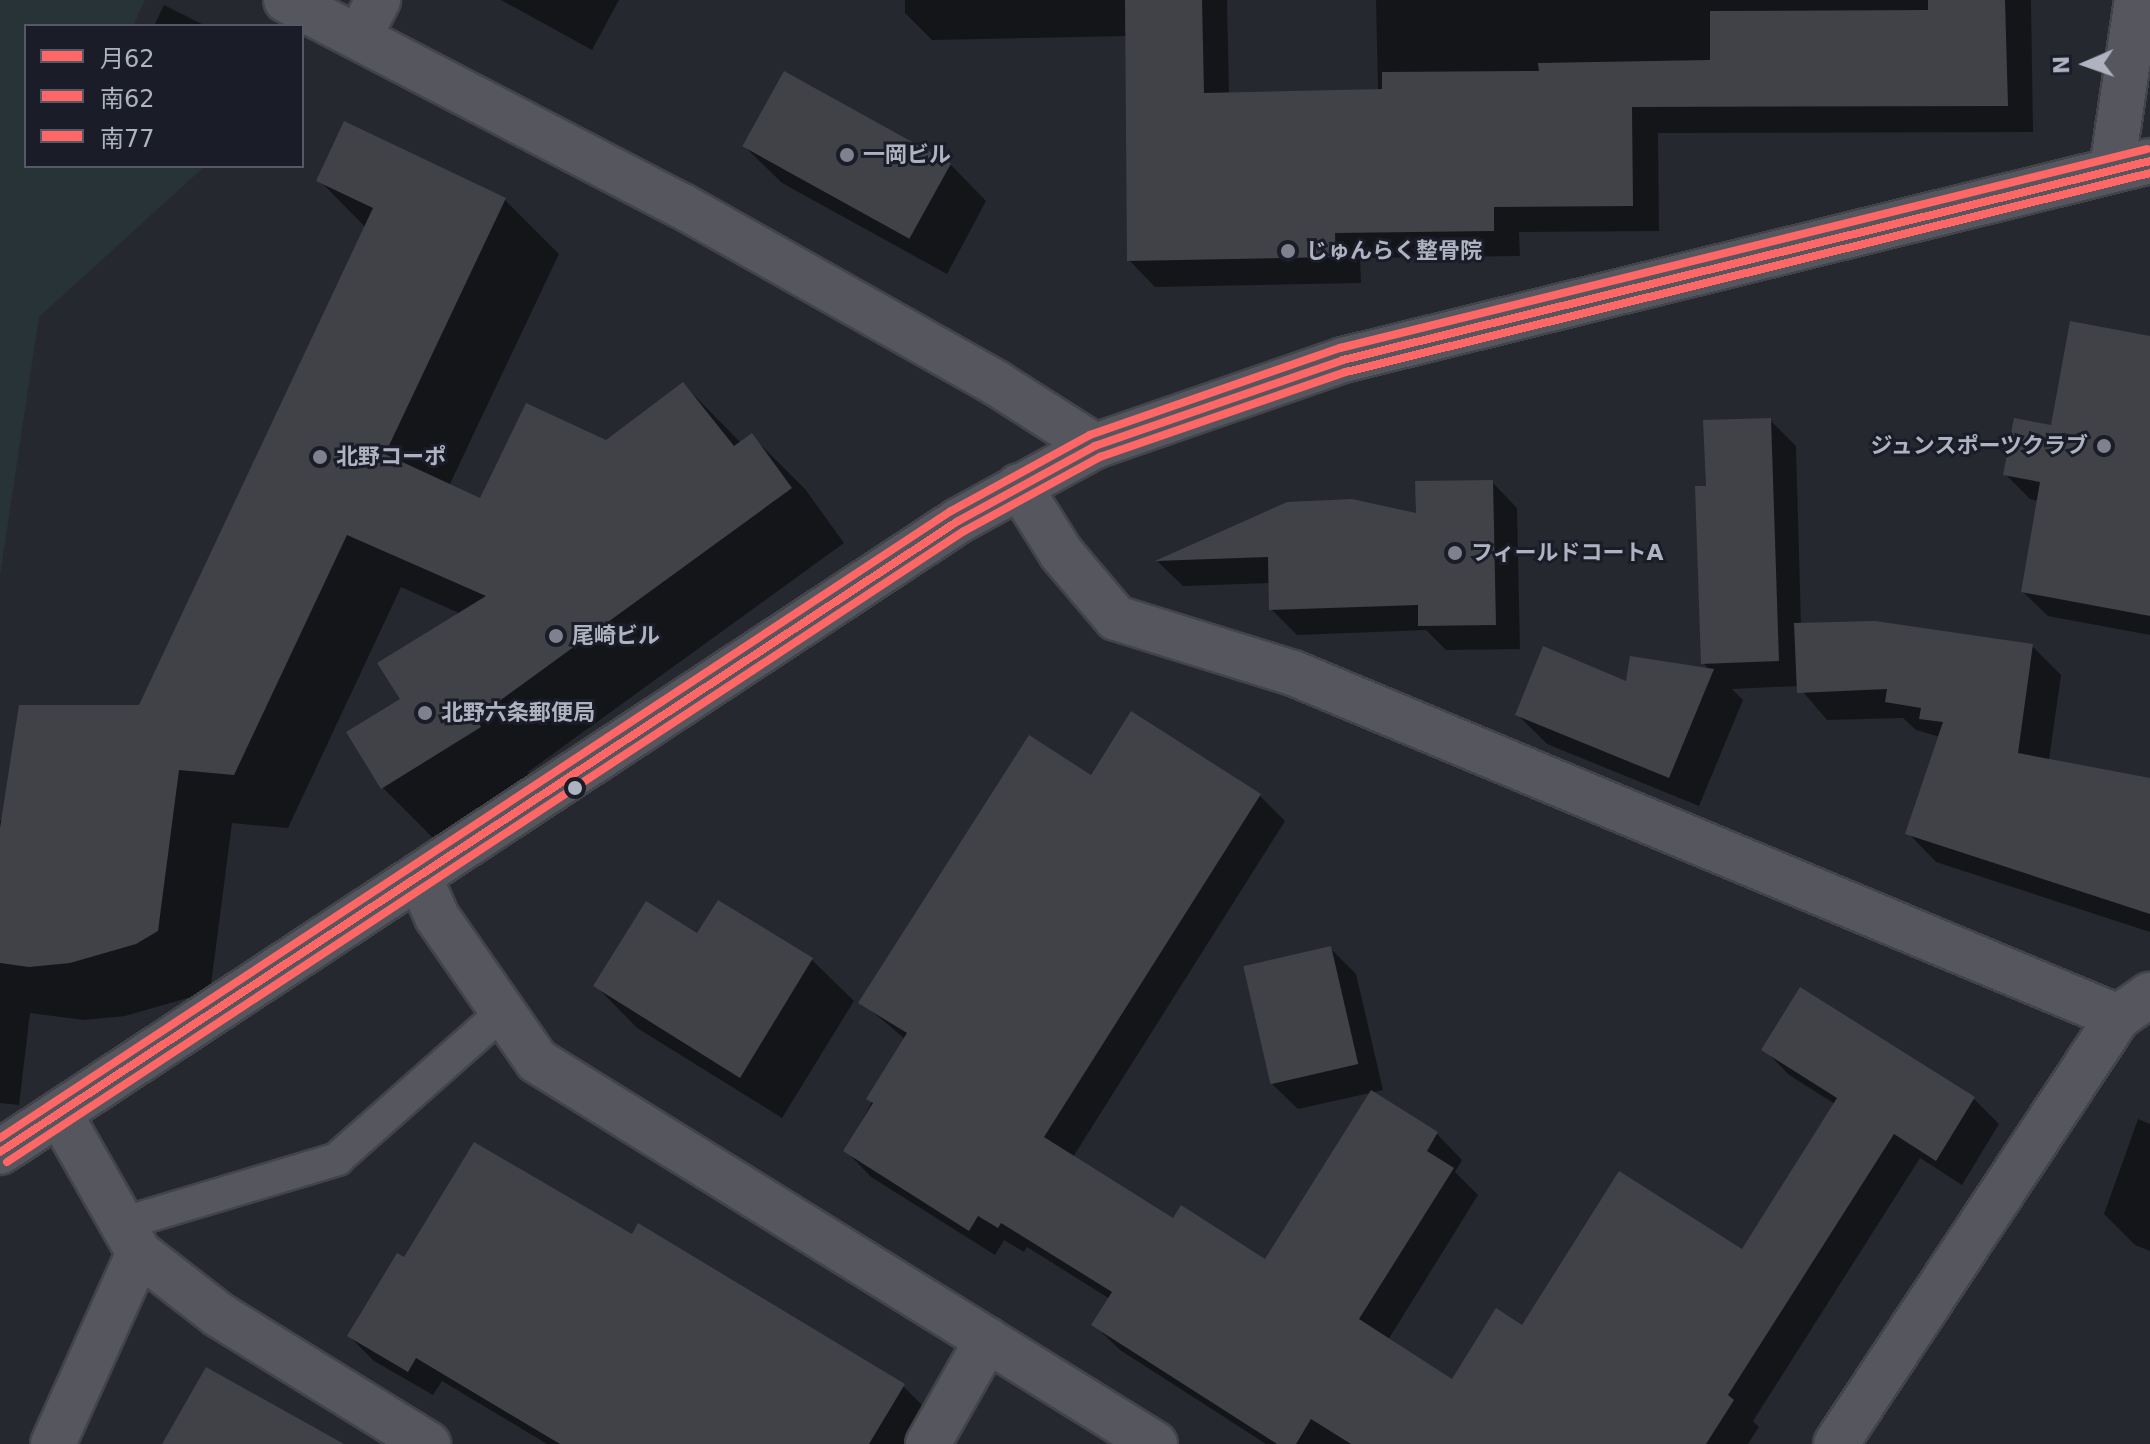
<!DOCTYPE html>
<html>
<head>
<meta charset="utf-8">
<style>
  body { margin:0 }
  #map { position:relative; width:2150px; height:1444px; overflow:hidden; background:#26282f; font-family:"DejaVu Sans","Noto Sans JP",sans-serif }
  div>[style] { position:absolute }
  .green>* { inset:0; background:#273337 }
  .shadow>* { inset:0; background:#0007 }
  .building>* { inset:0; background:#404248; transform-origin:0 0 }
  .roads { filter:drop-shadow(2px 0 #43444a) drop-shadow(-2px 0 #43444a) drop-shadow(0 2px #43444a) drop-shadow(0 -2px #43444a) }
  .service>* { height:32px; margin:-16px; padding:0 16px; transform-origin:16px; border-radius:16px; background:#55565e }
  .minor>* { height:44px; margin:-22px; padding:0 22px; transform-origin:22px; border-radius:22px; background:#55565e }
  .tertiary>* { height:44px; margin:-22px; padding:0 22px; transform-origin:22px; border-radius:22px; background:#55565e }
  .bus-1>* { height:8px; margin:-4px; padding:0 4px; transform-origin:4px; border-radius:4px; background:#f66 }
  .bus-2>* { height:8px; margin:-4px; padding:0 4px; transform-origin:4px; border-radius:4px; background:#f66 }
  .bus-3>* { height:8px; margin:-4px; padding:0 4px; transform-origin:4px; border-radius:4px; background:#f66 }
  .dots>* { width:22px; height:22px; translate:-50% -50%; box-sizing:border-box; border:4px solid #1a1d28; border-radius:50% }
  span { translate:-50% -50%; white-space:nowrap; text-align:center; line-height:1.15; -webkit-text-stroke:6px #1a1d28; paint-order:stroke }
  .poi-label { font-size:22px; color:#afb2c1; font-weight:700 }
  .left { translate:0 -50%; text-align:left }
  .right { translate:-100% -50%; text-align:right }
  .legend { position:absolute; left:24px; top:24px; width:280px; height:144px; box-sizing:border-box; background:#1a1d28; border:2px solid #565965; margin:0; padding:10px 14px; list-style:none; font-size:24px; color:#afb2c1 }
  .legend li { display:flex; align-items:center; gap:16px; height:40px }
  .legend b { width:40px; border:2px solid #565965 }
  .north { position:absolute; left:2046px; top:24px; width:80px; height:80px; -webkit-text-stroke:6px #1a1d28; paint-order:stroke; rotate:268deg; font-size:22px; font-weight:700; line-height:32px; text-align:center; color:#afb2c1 }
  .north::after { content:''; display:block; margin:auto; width:28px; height:36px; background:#afb2c1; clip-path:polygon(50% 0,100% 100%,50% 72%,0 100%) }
</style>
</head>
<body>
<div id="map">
  <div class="green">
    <div style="clip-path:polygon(0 0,145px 0,133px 26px,26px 26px,26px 166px,205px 166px,39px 317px,0 576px)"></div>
  </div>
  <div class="shadow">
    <div style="clip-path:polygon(501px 0,619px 0,592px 50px)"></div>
    <div style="clip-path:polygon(905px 0,1227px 0,1229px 95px,1378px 91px,1376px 0,2031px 0,2033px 132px,1658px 133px,1659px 231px,1519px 232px,1520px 256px,1360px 258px,1361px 283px,1155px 287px,1129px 260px,1127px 36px,932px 40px,905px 13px)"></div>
    <div style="clip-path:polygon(164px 5px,206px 26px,154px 26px)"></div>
    <div style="clip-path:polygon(345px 123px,505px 200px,559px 254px,449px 486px,481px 501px,607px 442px,683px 384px,741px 443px,752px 436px,805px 489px,844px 543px,528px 772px,534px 781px,436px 841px,382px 787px,403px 700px,461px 614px,401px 587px,288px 828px,232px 823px,211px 985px,191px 997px,125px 1016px,84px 1020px,30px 1013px,19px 1105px,0 1103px,0 821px,140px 707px,366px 228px,319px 180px)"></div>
    <div style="clip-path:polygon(745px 147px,950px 164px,986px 201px,947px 274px,782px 183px)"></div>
    <div style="clip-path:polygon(2150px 338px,2150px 635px,2048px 616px,2023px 592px,2039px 501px,2030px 499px,2005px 474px)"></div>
    <div style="clip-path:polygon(1770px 420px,1796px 446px,1801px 625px,2032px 646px,2061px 675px,2049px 760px,2150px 779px,2150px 932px,1936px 862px,1908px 833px,1940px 737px,1916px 730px,1903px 718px,1827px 720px,1798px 686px,1732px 689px,1743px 700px,1699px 806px,1547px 744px,1517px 714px,1627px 683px,1710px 670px,1703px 663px,1708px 488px)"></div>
    <div style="clip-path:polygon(1492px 482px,1517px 508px,1520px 649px,1446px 650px,1426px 630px,1297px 635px,1271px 609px,1270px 583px,1183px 586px,1158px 562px,1287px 504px,1418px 516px)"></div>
    <div style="clip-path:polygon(1132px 714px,1260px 796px,1285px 821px,1073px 1157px,1174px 1221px,1265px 1262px,1437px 1134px,1462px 1160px,1455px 1172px,1478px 1195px,1388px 1340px,1452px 1381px,1523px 1328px,1742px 1252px,1835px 1104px,1789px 1075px,1764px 1049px,1974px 1099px,1999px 1124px,1962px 1185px,1920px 1158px,1753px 1421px,1759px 1427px,1748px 1444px,1266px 1444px,1120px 1350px,1094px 1325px,1110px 1299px,1027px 1247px,1024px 1252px,1004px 1240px,995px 1255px,871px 1177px,846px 1151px,905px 1039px,861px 1002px,1092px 777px)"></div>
    <div style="clip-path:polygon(719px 902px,812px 960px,854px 1001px,782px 1118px,637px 1028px,596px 986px,698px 936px)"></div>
    <div style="clip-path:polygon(1330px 948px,1356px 974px,1383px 1090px,1298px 1109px,1272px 1084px)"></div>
    <div style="clip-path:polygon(2138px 1119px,2150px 1124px,2150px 1251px,2135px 1245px,2104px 1214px)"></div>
    <div style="clip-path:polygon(633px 1237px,903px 1386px,928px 1411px,908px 1444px,547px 1444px,442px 1381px,433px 1395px,374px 1361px,349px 1336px,405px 1260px)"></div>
  </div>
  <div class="building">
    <div style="clip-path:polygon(1125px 0,1202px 0,1204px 93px,1382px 89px,1382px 72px,1539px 71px,1538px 63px,1710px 60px,1710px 11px,1928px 10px,1928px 0,2005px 0,2008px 106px,1632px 107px,1633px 206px,1494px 207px,1494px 231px,1335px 233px,1336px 257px,1127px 261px)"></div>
    <div style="left:784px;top:71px;width:191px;height:86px;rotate:29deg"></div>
    <div style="clip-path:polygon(344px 121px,506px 198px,385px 454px,480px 498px,526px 403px,606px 440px,683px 382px,734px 446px,752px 433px,792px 488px,476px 718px,481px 727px,381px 789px,346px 732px,400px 699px,377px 663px,486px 596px,347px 535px,234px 775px,179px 770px,158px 931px,136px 944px,70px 963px,29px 967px,0 963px,0 828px,19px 705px,139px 705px,373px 208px,316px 181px)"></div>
    <div style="clip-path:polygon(2070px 321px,2150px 336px,2150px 616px,2021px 592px,2040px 482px,2003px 475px,2014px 418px,2051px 425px)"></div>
    <div style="clip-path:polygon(1771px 418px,1779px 661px,1701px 664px,1695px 486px,1706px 486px,1703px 420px)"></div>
    <div style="clip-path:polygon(1493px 480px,1496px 625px,1418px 626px,1418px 605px,1269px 610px,1268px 557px,1155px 561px,1287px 502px,1352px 499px,1416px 513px,1415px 481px)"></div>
    <div style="clip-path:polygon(1875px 621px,2033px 644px,2018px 753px,2150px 778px,2150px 914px,1905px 834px,1943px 722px,1919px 719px,1921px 708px,1885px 702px,1887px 689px,1797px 693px,1794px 623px)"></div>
    <div style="clip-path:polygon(1543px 646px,1626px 681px,1630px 656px,1714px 669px,1669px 778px,1515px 715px)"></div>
    <div style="clip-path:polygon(1131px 711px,1261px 794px,1044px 1137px,1173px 1218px,1181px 1205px,1265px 1259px,1371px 1090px,1438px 1132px,1427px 1151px,1454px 1168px,1359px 1319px,1452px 1379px,1496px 1308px,1522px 1325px,1619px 1171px,1742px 1249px,1837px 1098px,1761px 1050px,1800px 987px,1975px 1097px,1936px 1161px,1894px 1134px,1728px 1395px,1734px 1400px,1706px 1444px,1351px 1444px,1311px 1419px,1296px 1444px,1277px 1444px,1091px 1325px,1112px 1292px,1001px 1223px,998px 1228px,978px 1216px,969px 1231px,843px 1151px,873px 1103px,866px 1099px,907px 1033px,858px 1003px,1029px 735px,1091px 775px)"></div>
    <div style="clip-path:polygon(718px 900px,813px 958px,740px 1078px,593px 986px,646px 901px,697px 933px)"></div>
    <div style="left:1331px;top:946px;width:121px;height:90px;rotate:77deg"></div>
    <div style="clip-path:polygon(474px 1142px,632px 1234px,638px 1223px,905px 1384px,869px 1444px,560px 1444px,416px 1358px,408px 1372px,347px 1336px,397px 1253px,404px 1257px)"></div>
    <div style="clip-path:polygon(206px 1367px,344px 1444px,162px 1444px)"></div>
  </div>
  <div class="roads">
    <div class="service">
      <div style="left:121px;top:1224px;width:226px;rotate:-16.7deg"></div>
      <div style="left:337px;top:1159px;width:219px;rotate:-41.5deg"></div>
    </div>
    <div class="minor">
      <div style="left:286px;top:0;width:446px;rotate:27.5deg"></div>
      <div style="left:682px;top:206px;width:360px;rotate:29.4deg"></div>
      <div style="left:996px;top:383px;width:117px;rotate:32.5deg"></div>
      <div style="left:359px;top:37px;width:42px;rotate:-62.8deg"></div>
      <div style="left:2112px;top:169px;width:171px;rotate:-81.6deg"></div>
      <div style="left:1019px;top:486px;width:79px;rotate:57.9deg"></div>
      <div style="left:1061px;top:553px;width:85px;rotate:49.8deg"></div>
      <div style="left:1116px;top:618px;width:185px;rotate:17.3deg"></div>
      <div style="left:1293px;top:673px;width:894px;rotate:22.63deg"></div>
      <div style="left:419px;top:876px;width:45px;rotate:66.3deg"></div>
      <div style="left:437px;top:917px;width:175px;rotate:55.2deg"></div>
      <div style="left:537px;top:1061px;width:727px;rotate:31.79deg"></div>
      <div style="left:139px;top:1253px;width:101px;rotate:37.8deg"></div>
      <div style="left:219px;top:1315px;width:246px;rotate:31.7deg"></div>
      <div style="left:53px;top:1444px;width:209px;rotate:-65.8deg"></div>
      <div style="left:139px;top:1253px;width:161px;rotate:-119.7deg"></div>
      <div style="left:928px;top:1444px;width:120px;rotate:-60.4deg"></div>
      <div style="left:1836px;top:1444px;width:512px;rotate:-56.56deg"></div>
      <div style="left:2118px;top:1017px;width:39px;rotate:-35deg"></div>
    </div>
    <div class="tertiary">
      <div style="left:0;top:1152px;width:1147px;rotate:-33.37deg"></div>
      <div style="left:958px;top:521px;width:156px;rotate:-28.7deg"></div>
      <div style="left:1095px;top:446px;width:262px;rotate:-19.1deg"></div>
      <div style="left:1343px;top:360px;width:831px;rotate:-13.85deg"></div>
    </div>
  </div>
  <div class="bus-1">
    <div style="left:0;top:1152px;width:1147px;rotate:-33.37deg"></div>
    <div style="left:958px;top:521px;width:156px;rotate:-28.7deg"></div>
    <div style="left:1095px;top:446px;width:262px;rotate:-19.1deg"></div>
    <div style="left:1343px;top:360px;width:831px;rotate:-13.85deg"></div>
  </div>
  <div class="bus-2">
    <div style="left:7px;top:1162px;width:1146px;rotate:-33.4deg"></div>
    <div style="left:964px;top:531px;width:155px;rotate:-28.6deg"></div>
    <div style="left:1100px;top:457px;width:260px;rotate:-19.1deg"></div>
    <div style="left:1346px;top:372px;width:828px;rotate:-13.9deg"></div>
  </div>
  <div class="bus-3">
    <div style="left:0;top:1138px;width:1139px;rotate:-33.4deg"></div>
    <div style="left:951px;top:511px;width:158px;rotate:-28.7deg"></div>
    <div style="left:1090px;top:435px;width:265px;rotate:-19.2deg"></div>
    <div style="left:1340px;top:348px;width:831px;rotate:-13.85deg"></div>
  </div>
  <div class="dots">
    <div style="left:847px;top:155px;background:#7f828e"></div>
    <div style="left:1288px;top:251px;background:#7f828e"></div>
    <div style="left:2104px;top:446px;background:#7f828e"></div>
    <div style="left:320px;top:457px;background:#7f828e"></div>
    <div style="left:1455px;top:553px;background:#7f828e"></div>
    <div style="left:556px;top:636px;background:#7f828e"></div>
    <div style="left:425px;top:713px;background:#7f828e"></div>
    <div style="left:575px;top:788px;background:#afb2c1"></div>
  </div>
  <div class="poi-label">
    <span class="left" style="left:863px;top:155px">一岡ビル</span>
    <span class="left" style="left:1306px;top:251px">じゅんらく整骨院</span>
    <span class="right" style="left:2088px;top:446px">ジュンスポーツクラブ</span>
    <span class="left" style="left:336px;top:457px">北野コーポ</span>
    <span class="left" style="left:1471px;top:553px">フィールドコートA</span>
    <span class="left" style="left:572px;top:636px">尾崎ビル</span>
    <span class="left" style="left:441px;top:713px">北野六条郵便局</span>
  </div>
  <ul class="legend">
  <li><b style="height:10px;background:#f66"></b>月62</li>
  <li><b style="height:10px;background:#f66"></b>南62</li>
  <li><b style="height:10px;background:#f66"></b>南77</li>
  </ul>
  <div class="north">N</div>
</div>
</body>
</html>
